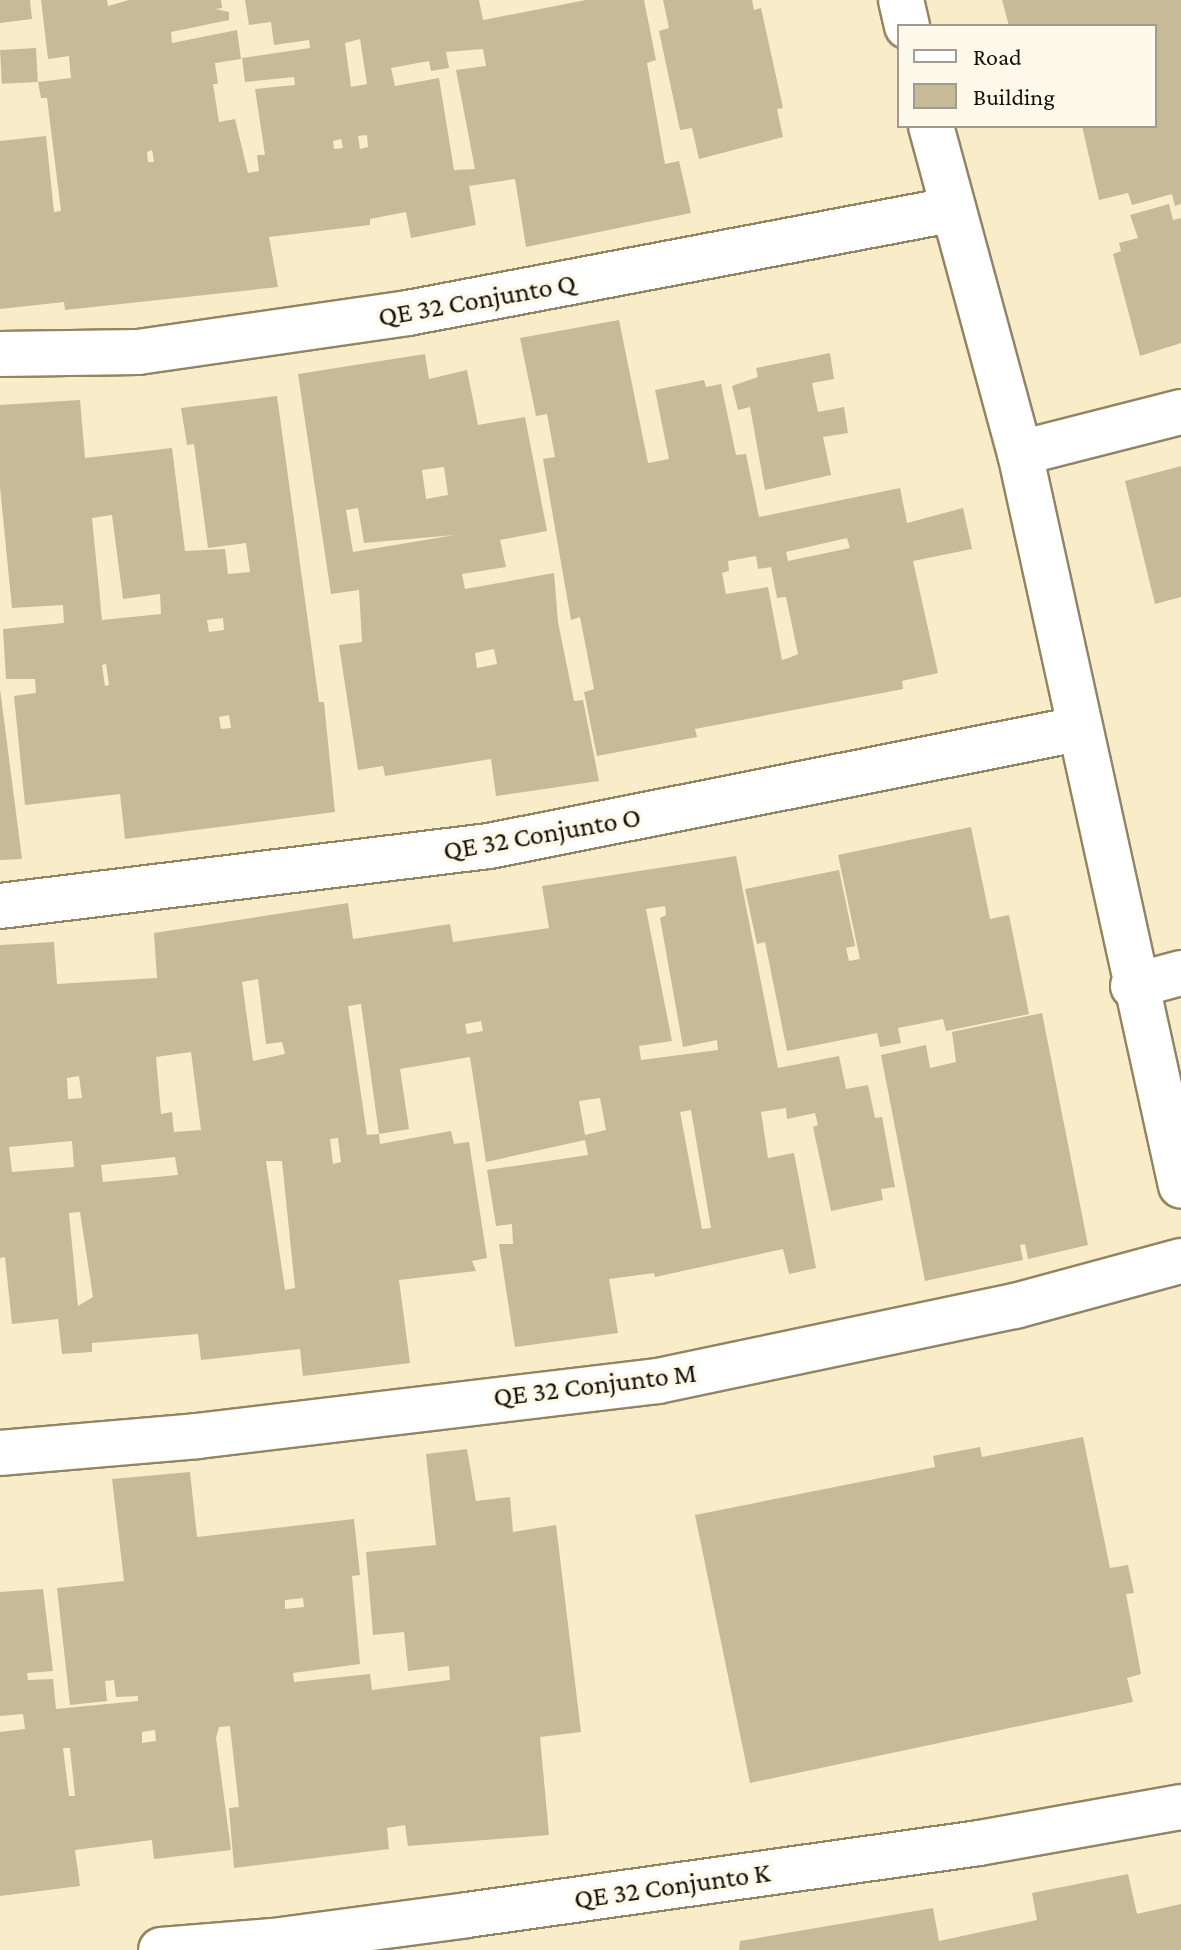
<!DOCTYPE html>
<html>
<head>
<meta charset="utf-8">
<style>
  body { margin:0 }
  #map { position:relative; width:1181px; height:1950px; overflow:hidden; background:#f9ecc8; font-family:"Crimson Pro",serif }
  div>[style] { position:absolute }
  .building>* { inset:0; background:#c7ba98; transform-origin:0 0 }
  .roads { filter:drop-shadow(2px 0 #918564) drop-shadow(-2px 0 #918564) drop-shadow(0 2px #918564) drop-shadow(0 -2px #918564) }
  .minor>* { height:44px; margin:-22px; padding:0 22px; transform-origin:22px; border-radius:22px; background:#fff }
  span { translate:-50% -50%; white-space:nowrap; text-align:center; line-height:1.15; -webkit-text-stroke:7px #fff9eb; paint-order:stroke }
  .street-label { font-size:28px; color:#161105 }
  .legend { position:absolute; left:897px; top:24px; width:260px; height:104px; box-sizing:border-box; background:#fff9eb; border:2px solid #a29c8f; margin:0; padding:10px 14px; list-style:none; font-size:24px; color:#161105 }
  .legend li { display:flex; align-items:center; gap:16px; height:40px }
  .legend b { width:40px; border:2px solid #a29c8f }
</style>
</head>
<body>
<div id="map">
  <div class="building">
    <div style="clip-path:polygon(0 0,30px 0,32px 19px,0 23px)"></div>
    <div style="clip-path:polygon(evenodd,41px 0,107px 0,108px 6px,129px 0,221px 0,222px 8px,215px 9px,229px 12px,229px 20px,171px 32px,172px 43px,237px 30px,241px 59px,215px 63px,218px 84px,213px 84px,219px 122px,235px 119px,248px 173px,259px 171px,257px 155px,265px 155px,255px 89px,295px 85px,294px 77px,245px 82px,242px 58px,310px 48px,309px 40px,274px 45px,271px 22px,249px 25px,245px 0,479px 0,483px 20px,586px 0,644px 0,656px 60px,647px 63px,665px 164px,679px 161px,691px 213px,526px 247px,515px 179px,469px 186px,476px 225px,411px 238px,406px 212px,370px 219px,370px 225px,269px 237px,278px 287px,65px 310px,64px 302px,0 309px,0 141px,46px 136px,54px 212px,61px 211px,47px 98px,41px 98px,38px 82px,71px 78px,69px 56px,48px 59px,41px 0,360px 39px,367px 84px,351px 87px,345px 43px,360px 39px,41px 0,483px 49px,486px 66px,456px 70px,475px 169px,454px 170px,439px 78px,395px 86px,391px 68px,429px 61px,431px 71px,449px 68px,446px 52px,483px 49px,41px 0,367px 135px,368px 147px,360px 149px,358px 136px,367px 135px,41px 0,341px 139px,343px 148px,334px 149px,333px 141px,341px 139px,41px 0,152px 150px,154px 162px,148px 162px,147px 152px,152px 150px)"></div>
    <div style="clip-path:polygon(663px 0,752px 0,754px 10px,761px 8px,783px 108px,777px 109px,783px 137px,699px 159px,692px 128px,680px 130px,659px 31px,669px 28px)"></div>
    <div style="clip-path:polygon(1002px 0,1181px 0,1181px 204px,1175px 206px,1172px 194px,1132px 205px,1128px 193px,1099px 200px,1082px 126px,1155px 126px,1155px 26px,1009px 26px)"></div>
    <div style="left:36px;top:48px;width:34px;height:36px;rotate:87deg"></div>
    <div style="clip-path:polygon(1169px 204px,1173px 220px,1181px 218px,1181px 343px,1140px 356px,1113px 254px,1121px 251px,1119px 243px,1138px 238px,1130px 215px)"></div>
    <div style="clip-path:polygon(evenodd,619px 320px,648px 463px,669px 459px,655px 390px,704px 380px,706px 387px,721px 384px,736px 455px,746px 454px,759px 517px,900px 488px,907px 523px,963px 508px,972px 549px,913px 561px,938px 673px,902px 681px,903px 689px,695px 729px,697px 737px,597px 756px,584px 692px,594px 689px,580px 617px,571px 620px,543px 459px,555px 457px,547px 414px,536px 416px,520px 338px,619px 320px,847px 538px,850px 548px,788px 561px,786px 552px,847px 538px,619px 320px,756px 556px,758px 569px,771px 567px,777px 598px,786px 597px,798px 654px,789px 658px,782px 660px,768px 587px,726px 594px,722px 573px,729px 571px,728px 561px,756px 556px)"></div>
    <div style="clip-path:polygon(830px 353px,834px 379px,812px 383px,818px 412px,844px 407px,848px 433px,823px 437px,831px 475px,765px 490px,750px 407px,738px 410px,732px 386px,758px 377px,756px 368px)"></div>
    <div style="clip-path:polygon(evenodd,425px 354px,429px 379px,467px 370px,478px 425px,525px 417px,547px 531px,500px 540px,506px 567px,462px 574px,465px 589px,554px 573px,558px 622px,574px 701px,583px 700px,599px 781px,496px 796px,491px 759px,385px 776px,383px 766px,358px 770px,339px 645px,362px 642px,359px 590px,331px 594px,298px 374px,425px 354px,444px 467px,448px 495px,426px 499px,422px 470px,444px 467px,425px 354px,358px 508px,364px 543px,455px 535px,353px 552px,346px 510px,358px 508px,425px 354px,494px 649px,497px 664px,477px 668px,475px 653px,494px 649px)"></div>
    <div style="clip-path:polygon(evenodd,277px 396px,319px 702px,324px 702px,335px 812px,125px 839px,120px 794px,25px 805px,14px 696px,36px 693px,35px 679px,6px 679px,3px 629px,64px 623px,63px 605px,12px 608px,0 487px,0 405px,80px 400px,85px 458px,172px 448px,185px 551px,225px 549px,228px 574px,250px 572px,246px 543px,208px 548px,194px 444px,187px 445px,181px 408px,277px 396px,112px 515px,123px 599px,160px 594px,161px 614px,102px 620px,92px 518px,112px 515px,277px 396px,223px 618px,224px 630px,209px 632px,207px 620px,223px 618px,277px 396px,106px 664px,109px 685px,105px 686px,102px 665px,106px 664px,277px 396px,229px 715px,231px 728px,221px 729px,219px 717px,229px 715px)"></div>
    <div style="clip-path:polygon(1181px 466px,1181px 597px,1155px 604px,1125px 481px)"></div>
    <div style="clip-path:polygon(0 689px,22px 859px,0 860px)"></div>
    <div style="clip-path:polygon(971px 827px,990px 919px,1009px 915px,1029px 1014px,946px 1031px,943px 1019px,898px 1028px,901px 1043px,880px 1047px,877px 1033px,787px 1051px,765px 942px,757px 944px,745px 889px,839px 870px,855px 946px,846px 948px,849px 961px,860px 959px,838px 855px)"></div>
    <div style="clip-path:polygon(evenodd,736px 856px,778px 1068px,839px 1056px,846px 1089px,868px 1085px,875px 1118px,882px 1117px,895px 1187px,881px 1189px,883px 1200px,831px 1211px,813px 1127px,818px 1125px,815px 1113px,787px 1119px,786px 1108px,761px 1112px,768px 1158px,794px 1153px,816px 1268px,789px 1274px,783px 1249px,655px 1277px,654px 1273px,609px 1279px,618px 1333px,515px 1347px,499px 1244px,513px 1244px,512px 1224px,496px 1226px,487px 1170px,588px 1155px,585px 1140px,486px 1162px,470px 1057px,400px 1069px,409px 1129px,379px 1134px,380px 1144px,451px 1131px,454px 1144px,469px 1142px,487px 1258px,472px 1261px,476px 1271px,399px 1280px,410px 1363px,303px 1376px,300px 1349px,201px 1360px,198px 1334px,92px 1343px,92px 1352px,62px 1354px,58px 1319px,12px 1324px,5px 1257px,0 1258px,0 945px,54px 942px,57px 984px,157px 978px,154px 933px,348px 903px,353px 939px,450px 924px,453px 942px,549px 928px,542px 886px,736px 856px,665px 906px,666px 915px,660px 918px,683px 1047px,717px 1040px,718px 1050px,641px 1060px,639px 1046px,672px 1041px,646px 909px,665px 906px,736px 856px,258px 979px,266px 1044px,282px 1042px,285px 1054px,253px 1061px,242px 982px,258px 979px,736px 856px,361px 1004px,379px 1134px,367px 1135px,348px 1006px,361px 1004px,736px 856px,481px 1021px,483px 1031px,467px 1034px,465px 1024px,481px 1021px,736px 856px,191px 1052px,201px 1130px,174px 1132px,172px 1112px,161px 1114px,156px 1057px,191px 1052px,736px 856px,79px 1076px,82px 1098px,68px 1099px,67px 1078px,79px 1076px,736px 856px,600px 1098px,606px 1130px,585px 1135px,579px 1101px,600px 1098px,736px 856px,691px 1110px,711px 1228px,702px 1229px,680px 1112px,691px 1110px,736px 856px,338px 1138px,341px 1162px,333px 1164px,330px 1139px,338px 1138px,736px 856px,72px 1141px,74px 1167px,12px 1172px,9px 1147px,72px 1141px,736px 856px,175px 1157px,178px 1175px,103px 1182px,101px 1165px,175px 1157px,736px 856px,266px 1161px,282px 1161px,295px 1288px,285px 1290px,266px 1161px,736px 856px,80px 1212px,93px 1297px,78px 1306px,69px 1213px,80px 1212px)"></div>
    <div style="clip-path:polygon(1042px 1013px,1088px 1245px,1028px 1259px,1025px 1244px,1020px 1245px,1023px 1260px,925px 1281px,881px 1055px,926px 1045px,930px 1068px,956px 1062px,952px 1032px)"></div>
    <div style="clip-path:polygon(1083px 1437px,1110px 1568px,1128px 1565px,1134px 1593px,1126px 1594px,1141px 1674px,1127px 1678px,1133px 1702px,750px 1783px,695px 1515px,935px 1467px,933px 1456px,980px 1447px,982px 1457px)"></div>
    <div style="clip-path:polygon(evenodd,467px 1449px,476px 1501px,510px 1497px,513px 1532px,556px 1525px,581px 1732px,540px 1737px,549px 1835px,408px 1846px,405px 1825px,387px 1828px,389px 1849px,234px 1868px,229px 1808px,239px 1807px,230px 1726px,219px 1727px,216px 1738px,231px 1850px,154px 1859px,152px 1840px,75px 1850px,80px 1886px,0 1896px,0 1732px,25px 1729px,23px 1714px,0 1716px,0 1592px,43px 1589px,53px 1671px,27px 1673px,28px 1680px,53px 1679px,56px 1709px,138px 1701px,138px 1696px,116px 1697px,114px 1680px,105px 1681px,107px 1701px,70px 1705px,57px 1588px,124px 1581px,112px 1479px,190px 1472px,197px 1537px,354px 1519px,360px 1575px,352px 1576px,360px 1664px,293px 1673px,294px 1682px,370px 1674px,372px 1690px,450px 1680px,449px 1666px,408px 1671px,404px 1632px,373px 1635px,366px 1552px,436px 1545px,426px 1454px,467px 1449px,303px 1598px,304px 1607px,285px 1609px,285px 1600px,303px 1598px,467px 1449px,155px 1730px,156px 1741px,142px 1743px,142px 1732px,155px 1730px,467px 1449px,63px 1748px,70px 1748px,75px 1796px,69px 1796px,63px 1748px)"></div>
    <div style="clip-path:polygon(1128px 1874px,1137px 1914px,1181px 1904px,1181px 1950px,739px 1950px,740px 1941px,933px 1908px,939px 1941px,1037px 1920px,1032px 1893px)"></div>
  </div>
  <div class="roads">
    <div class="minor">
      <div style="left:901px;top:0;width:27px;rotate:77deg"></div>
      <div style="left:931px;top:126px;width:339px;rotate:74.8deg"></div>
      <div style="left:1020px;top:453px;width:750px;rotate:77.61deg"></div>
      <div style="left:0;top:354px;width:138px;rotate:-0.8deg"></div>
      <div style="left:138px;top:352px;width:273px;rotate:-8.2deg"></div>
      <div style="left:408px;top:313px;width:552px;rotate:-10.76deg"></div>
      <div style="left:1020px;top:453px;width:166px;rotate:-14.3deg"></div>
      <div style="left:0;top:906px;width:493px;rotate:-7deg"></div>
      <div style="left:489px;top:846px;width:601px;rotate:-11.24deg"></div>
      <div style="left:1133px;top:986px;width:50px;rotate:-15.2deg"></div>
      <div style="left:0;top:1453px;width:198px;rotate:-4.9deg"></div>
      <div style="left:197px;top:1436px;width:464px;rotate:-6.8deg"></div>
      <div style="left:658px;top:1381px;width:365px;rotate:-11.9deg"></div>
      <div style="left:1015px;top:1306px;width:172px;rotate:-15.2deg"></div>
      <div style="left:161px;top:1950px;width:112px;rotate:-4.6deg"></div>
      <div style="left:273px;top:1941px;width:196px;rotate:-7.6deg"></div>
      <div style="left:467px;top:1915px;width:517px;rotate:-8deg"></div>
      <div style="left:979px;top:1843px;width:205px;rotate:-10.1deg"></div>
    </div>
  </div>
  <div class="street-label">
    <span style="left:477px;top:300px;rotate:-10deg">QE 32 Conjunto Q</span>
    <span style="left:542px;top:834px;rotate:-10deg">QE 32 Conjunto O</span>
    <span style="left:595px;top:1385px;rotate:-7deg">QE 32 Conjunto M</span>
    <span style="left:672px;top:1886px;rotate:-8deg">QE 32 Conjunto K</span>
  </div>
  <ul class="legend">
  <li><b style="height:10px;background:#fff"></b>Road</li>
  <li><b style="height:22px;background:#c7ba98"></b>Building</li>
  </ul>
</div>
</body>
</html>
